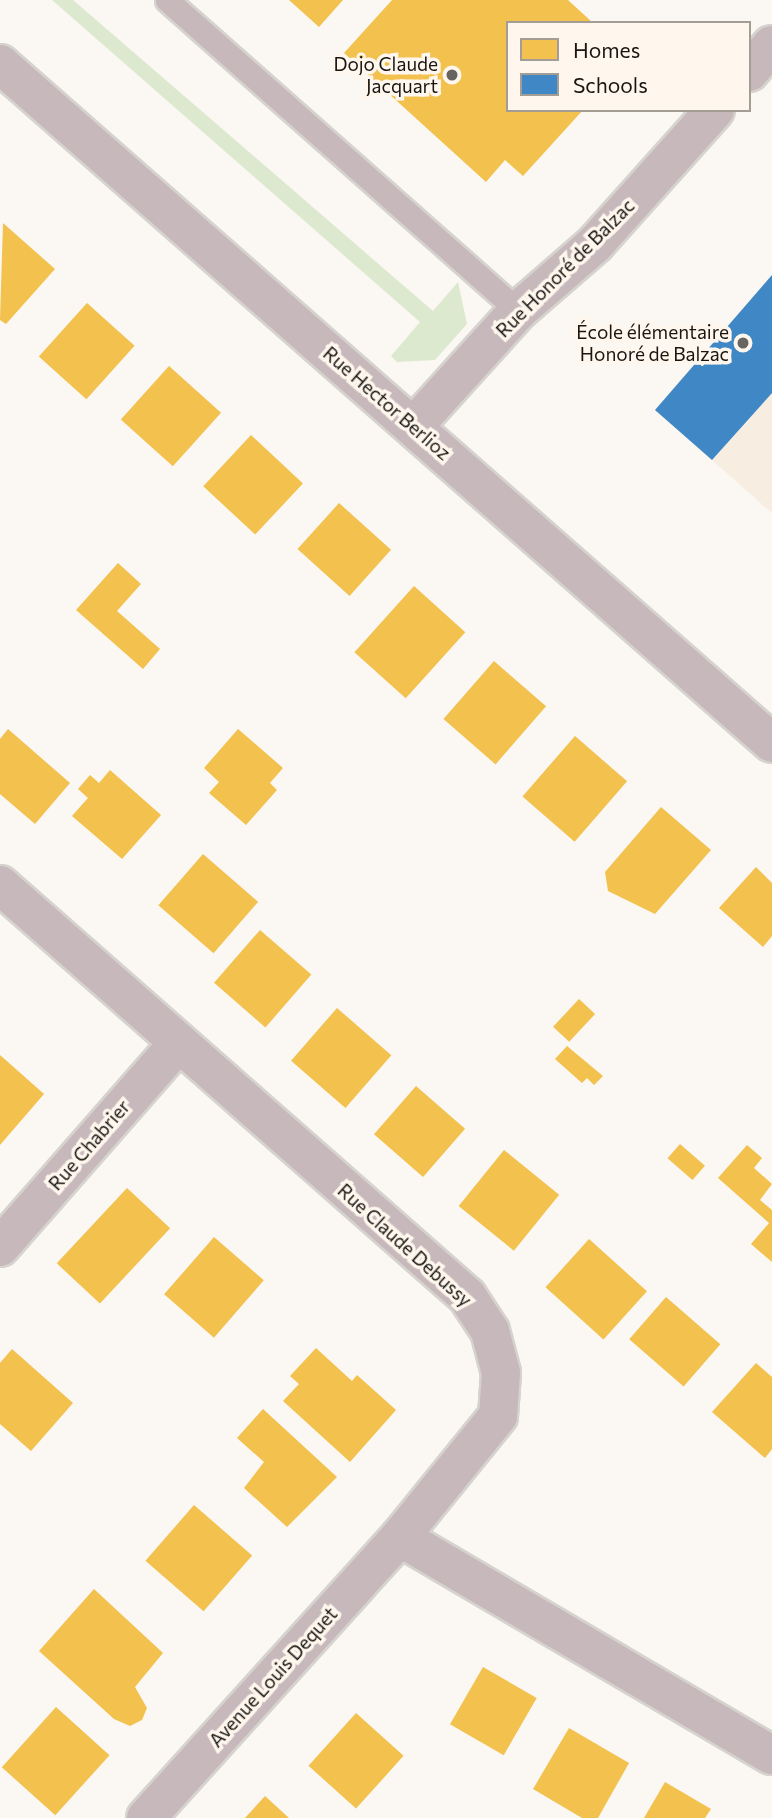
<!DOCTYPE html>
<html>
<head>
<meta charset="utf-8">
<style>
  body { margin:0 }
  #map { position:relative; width:772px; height:1818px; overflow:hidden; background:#fbf7f2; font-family:Commissioner,sans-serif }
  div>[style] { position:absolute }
  .built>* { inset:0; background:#f7eee1 }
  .green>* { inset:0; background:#dde9cf }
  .homes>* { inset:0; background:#f2c14e; transform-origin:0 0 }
  .schools>* { inset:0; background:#3f88c5 }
  .roads { filter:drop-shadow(2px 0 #d6d3cf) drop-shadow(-2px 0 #d6d3cf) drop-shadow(0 2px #d6d3cf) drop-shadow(0 -2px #d6d3cf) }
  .service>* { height:23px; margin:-11.5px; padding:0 11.5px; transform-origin:11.5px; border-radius:11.5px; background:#c7b8bb }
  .minor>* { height:38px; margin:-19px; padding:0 19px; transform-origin:19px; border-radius:19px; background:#c7b8bb }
  .dots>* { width:19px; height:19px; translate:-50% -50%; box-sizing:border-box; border:4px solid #fff7ee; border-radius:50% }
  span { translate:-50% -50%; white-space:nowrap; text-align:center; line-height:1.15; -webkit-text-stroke:7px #fff7ee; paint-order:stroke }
  .poi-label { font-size:19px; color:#191612 }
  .right { translate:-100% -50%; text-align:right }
  .street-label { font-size:19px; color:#191612 }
  .legend { position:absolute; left:506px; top:21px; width:245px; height:91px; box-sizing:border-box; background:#fff7ee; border:2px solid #a39d96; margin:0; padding:9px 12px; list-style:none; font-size:21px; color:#191612 }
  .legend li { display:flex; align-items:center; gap:14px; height:35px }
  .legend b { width:35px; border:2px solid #a39d96 }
</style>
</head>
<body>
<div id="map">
  <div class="built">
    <div style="clip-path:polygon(772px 275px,772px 513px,655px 410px)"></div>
  </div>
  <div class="green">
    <div style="clip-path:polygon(52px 0,73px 0,433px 311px,458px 282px,467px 324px,435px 360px,397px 362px,391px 356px,420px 322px)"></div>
  </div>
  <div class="homes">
    <div style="clip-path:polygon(289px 0,343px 0,319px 27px)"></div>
    <div style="clip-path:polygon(392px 0,568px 0,593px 23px,508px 23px,508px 110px,583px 110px,523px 176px,505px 160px,486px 182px,344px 53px)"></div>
    <div style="clip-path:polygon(3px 223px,55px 269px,6px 324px,0 320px)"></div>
    <div style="left:87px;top:303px;width:64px;height:72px;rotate:42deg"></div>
    <div style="left:169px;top:366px;width:70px;height:72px;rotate:42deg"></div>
    <div style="left:251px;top:435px;width:71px;height:70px;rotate:43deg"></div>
    <div style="left:339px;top:503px;width:70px;height:62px;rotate:42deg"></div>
    <div style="clip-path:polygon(118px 563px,141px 584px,117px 611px,160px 649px,143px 669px,76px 610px)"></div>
    <div style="left:414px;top:586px;width:69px;height:89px;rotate:42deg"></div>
    <div style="left:494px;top:661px;width:69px;height:77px;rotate:41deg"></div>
    <div style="clip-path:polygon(8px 729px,70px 783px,35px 824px,0 794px,0 739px)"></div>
    <div style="clip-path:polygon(238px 729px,283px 768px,270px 783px,277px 790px,246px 825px,209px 793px,219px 782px,204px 768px)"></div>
    <div style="left:575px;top:736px;width:69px;height:80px;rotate:41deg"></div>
    <div style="clip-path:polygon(110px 770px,161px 815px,122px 859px,72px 816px,88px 798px,78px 789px,90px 775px,99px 783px)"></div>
    <div style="clip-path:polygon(661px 807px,711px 850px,655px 914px,608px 891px,605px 872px)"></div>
    <div style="left:203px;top:854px;width:73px;height:68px;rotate:41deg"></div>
    <div style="clip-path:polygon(756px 867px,772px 883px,772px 936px,763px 947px,719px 908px)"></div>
    <div style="left:260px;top:930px;width:68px;height:70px;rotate:41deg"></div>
    <div style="left:579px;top:999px;width:22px;height:38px;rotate:43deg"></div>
    <div style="left:337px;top:1008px;width:72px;height:70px;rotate:41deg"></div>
    <div style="clip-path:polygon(567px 1046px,603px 1076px,594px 1085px,587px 1078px,582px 1083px,555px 1059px)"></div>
    <div style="clip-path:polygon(0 1055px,44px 1094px,0 1145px)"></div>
    <div style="left:416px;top:1086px;width:65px;height:64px;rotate:41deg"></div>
    <div style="left:680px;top:1144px;width:33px;height:19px;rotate:41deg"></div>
    <div style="clip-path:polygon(747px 1145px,762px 1158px,754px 1168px,772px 1184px,760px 1200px,772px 1210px,772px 1262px,751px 1244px,769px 1223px,718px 1178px)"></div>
    <div style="left:504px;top:1150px;width:71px;height:72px;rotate:39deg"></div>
    <div style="left:127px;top:1188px;width:59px;height:103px;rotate:43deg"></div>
    <div style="left:214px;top:1237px;width:66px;height:76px;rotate:41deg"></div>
    <div style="left:589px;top:1239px;width:78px;height:65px;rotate:42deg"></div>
    <div style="left:666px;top:1297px;width:72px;height:56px;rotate:41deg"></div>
    <div style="clip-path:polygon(316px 1348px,352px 1381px,357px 1375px,396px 1410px,350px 1462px,283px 1401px,299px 1384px,290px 1376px)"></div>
    <div style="clip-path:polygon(12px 1349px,73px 1403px,31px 1451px,0 1424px,0 1363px)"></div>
    <div style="clip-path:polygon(756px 1363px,772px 1377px,772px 1449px,765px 1458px,712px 1412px)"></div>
    <div style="clip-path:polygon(263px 1409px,337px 1477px,287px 1527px,244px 1488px,264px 1462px,237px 1438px)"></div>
    <div style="left:194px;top:1505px;width:77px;height:74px;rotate:41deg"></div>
    <div style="clip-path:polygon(94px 1589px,163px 1653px,135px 1687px,147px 1708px,142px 1720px,130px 1726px,114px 1719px,39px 1651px)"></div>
    <div style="left:483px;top:1667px;width:62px;height:66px;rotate:30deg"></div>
    <div style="left:56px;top:1707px;width:72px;height:81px;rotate:42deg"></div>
    <div style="left:356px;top:1713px;width:64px;height:71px;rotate:42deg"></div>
    <div style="clip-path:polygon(569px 1728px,629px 1763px,598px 1818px,582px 1818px,533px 1789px)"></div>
    <div style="clip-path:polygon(665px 1782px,711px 1809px,705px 1818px,644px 1818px)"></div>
    <div style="clip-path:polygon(265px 1796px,289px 1818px,245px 1818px)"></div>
  </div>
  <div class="schools">
    <div style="clip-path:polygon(772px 275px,772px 393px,712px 460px,655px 410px)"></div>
  </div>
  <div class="roads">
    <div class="service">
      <div style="left:167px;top:0;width:469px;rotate:41.5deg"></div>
    </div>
    <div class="minor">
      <div style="left:0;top:64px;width:1028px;rotate:41.33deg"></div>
      <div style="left:749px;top:72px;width:35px;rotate:-50deg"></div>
      <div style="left:414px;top:426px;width:155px;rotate:-47.9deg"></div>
      <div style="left:518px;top:311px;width:102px;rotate:-41deg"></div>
      <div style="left:595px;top:244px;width:180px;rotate:-48.2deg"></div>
      <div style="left:0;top:885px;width:622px;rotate:41.35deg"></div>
      <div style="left:467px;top:1296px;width:42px;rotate:56.7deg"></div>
      <div style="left:490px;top:1331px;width:43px;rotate:75.3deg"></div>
      <div style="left:501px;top:1373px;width:43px;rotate:94deg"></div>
      <div style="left:498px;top:1416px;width:156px;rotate:129deg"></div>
      <div style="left:400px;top:1537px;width:431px;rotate:30.4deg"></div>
      <div style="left:0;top:1247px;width:270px;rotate:-48.8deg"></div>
      <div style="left:146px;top:1818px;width:379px;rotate:-47.9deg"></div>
    </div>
  </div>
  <div class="dots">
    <div style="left:452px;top:75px;background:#686560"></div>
    <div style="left:743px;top:343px;background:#686560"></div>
  </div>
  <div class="poi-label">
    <span class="right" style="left:438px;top:75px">Dojo Claude<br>Jacquart</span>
    <span class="right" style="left:729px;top:343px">École élémentaire<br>Honoré de Balzac</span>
  </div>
  <div class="street-label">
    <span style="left:565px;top:268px;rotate:-45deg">Rue Honoré de Balzac</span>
    <span style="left:387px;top:403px;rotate:41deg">Rue Hector Berlioz</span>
    <span style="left:89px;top:1145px;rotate:-49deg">Rue Chabrier</span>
    <span style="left:405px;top:1245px;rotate:42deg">Rue Claude Debussy</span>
    <span style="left:273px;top:1677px;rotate:-48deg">Avenue Louis Dequet</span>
  </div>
  <ul class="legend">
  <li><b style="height:19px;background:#f2c14e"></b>Homes</li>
  <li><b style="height:19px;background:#3f88c5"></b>Schools</li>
  </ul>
</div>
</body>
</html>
